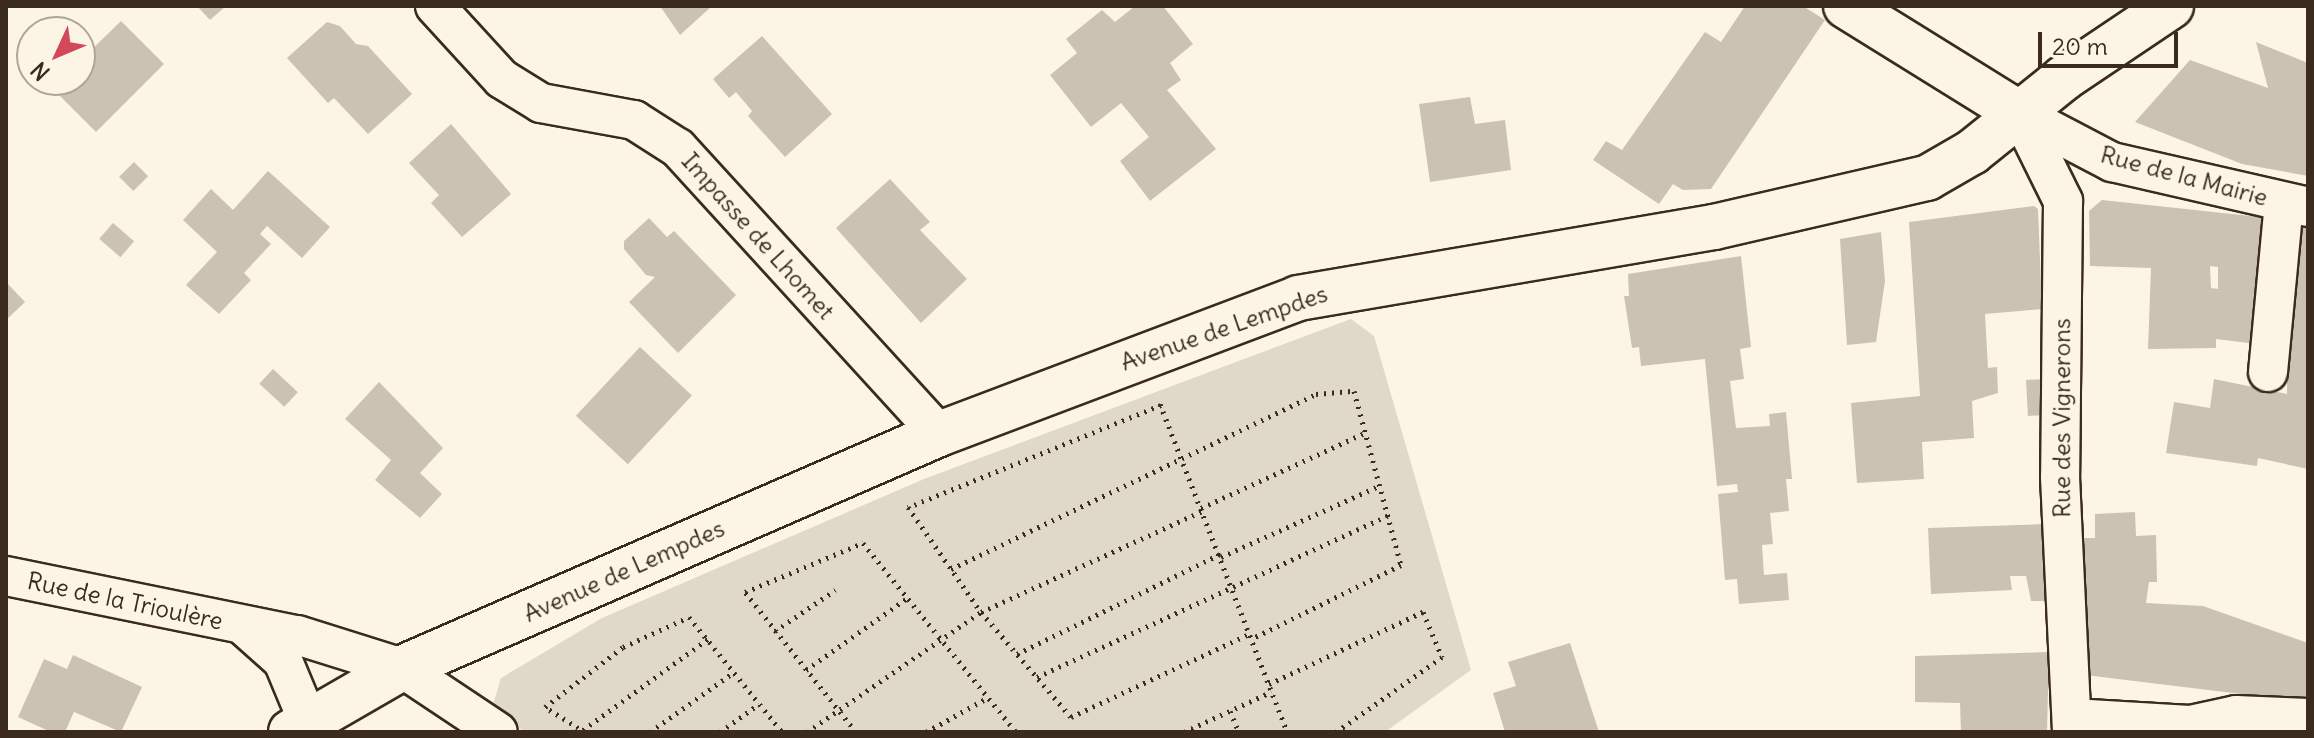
<!DOCTYPE html>
<html>
<head>
<meta charset="utf-8">
<style>
  body { margin:0 }
  #map { position:relative; width:2314px; height:738px; overflow:hidden; background:#fcf5e5; font-family:Delius,sans-serif }
  div>[style] { position:absolute }
  .green>* { inset:0; background:#e0d8c8 }
  .building>* { inset:0; background:#ccc2b3; transform-origin:0 0 }
  .path>* { height:5px; margin-top:-2.5px; transform-origin:0; background:repeating-linear-gradient(90deg,#3b2a1e 0 2px,transparent 0 8px) }
  .roads { filter:drop-shadow(2px 0 #3b2a1e) drop-shadow(-2px 0 #3b2a1e) drop-shadow(0 2px #3b2a1e) drop-shadow(0 -2px #3b2a1e) }
  .street>* { height:38px; margin:-19px; padding:0 19px; transform-origin:19px; border-radius:19px; background:#fcf5e5 }
  .secondary>* { height:44px; margin:-22px; padding:0 22px; transform-origin:22px; border-radius:22px; background:#fcf5e5 }
  span { translate:-50% -50%; white-space:nowrap; text-align:center; line-height:1.15; -webkit-text-stroke:6px #fcf5e5; paint-order:stroke }
  .street-label { font-size:24px; color:#3b2a1e }
  .frame { position:absolute; inset:0; border:8px solid #3b2a1e; pointer-events:none }
  .north { position:absolute; left:16px; top:16px; width:80px; height:80px; box-sizing:border-box; background:#fcf5e5; border:2px solid #afa495; border-radius:50%; rotate:226deg; font-size:22px; font-weight:700; line-height:32px; text-align:center; color:#3b2a1e }
  .north::after { content:''; display:block; margin:auto; width:28px; height:36px; background:#d1495b; clip-path:polygon(50% 0,100% 100%,50% 72%,0 100%) }
  .scale { position:absolute; left:2038px; top:32px; width:140px; height:36px; box-sizing:border-box; border:4px solid #3b2a1e; border-top:0; padding-left:10px; font-size:24px; line-height:28px; white-space:nowrap; color:#3b2a1e; -webkit-text-stroke:6px #fcf5e5; paint-order:stroke }
</style>
</head>
<body>
<div id="map">
  <div class="green">
    <div style="clip-path:polygon(1351px 319px,1374px 336px,1471px 670px,1385px 732px,526px 732px,491px 711px,501px 678px,602px 618px,924px 479px)"></div>
  </div>
  <div class="building">
    <div style="clip-path:polygon(197px 6px,226px 6px,210px 20px)"></div>
    <div style="clip-path:polygon(660px 6px,712px 6px,680px 35px)"></div>
    <div style="clip-path:polygon(1135px 6px,1163px 6px,1193px 44px,1170px 63px,1181px 80px,1167px 90px,1216px 149px,1150px 201px,1120px 161px,1149px 137px,1121px 103px,1091px 127px,1050px 75px,1077px 53px,1066px 39px,1102px 10px,1115px 22px)"></div>
    <div style="clip-path:polygon(1745px 6px,1803px 6px,1825px 20px,1711px 189px,1683px 190px,1673px 184px,1659px 204px,1593px 160px,1606px 141px,1622px 150px,1705px 32px,1721px 42px)"></div>
    <div style="clip-path:polygon(121px 21px,164px 64px,96px 132px,52px 88px,61px 80px,80px 80px,80px 61px)"></div>
    <div style="clip-path:polygon(327px 22px,340px 26px,356px 44px,368px 46px,412px 94px,368px 134px,334px 98px,328px 103px,287px 58px)"></div>
    <div style="clip-path:polygon(762px 36px,832px 114px,785px 157px,748px 116px,752px 111px,736px 92px,729px 98px,713px 79px)"></div>
    <div style="clip-path:polygon(2256px 42px,2308px 63px,2308px 176px,2242px 164px,2135px 122px,2190px 60px,2268px 88px)"></div>
    <div style="clip-path:polygon(1470px 97px,1475px 124px,1505px 120px,1511px 170px,1430px 182px,1419px 104px)"></div>
    <div style="clip-path:polygon(451px 124px,511px 194px,462px 237px,431px 203px,439px 195px,409px 163px)"></div>
    <div style="left:134px;top:162px;width:20px;height:21px;rotate:45deg"></div>
    <div style="clip-path:polygon(268px 171px,330px 227px,302px 258px,267px 226px,260px 234px,271px 244px,244px 273px,251px 280px,219px 314px,186px 285px,217px 252px,183px 220px,211px 189px,233px 210px)"></div>
    <div style="clip-path:polygon(890px 179px,930px 222px,920px 230px,967px 279px,921px 323px,836px 228px)"></div>
    <div style="clip-path:polygon(evenodd,2102px 200px,2260px 217px,2267px 226px,2257px 344px,2216px 339px,2216px 348px,2148px 349px,2151px 268px,2090px 266px,2089px 211px,2102px 200px,2210px 266px,2218px 267px,2218px 289px,2211px 288px,2210px 266px)"></div>
    <div style="clip-path:polygon(2034px 206px,2038px 209px,2042px 309px,1985px 314px,1988px 368px,1997px 367px,1998px 393px,1972px 401px,1974px 438px,1922px 442px,1924px 479px,1857px 483px,1851px 403px,1920px 396px,1909px 222px)"></div>
    <div style="clip-path:polygon(649px 218px,667px 237px,674px 231px,736px 295px,678px 353px,629px 302px,655px 277px,646px 275px,624px 249px,624px 241px)"></div>
    <div style="clip-path:polygon(2289px 222px,2308px 223px,2308px 469px,2258px 458px,2257px 466px,2166px 453px,2174px 402px,2210px 408px,2214px 379px,2287px 394px)"></div>
    <div style="left:113px;top:223px;width:28px;height:21px;rotate:41deg"></div>
    <div style="clip-path:polygon(1881px 232px,1885px 281px,1876px 342px,1847px 345px,1840px 239px)"></div>
    <div style="clip-path:polygon(1741px 256px,1751px 347px,1740px 349px,1744px 379px,1730px 381px,1736px 428px,1770px 426px,1769px 414px,1786px 412px,1792px 479px,1786px 479px,1789px 511px,1770px 513px,1773px 544px,1762px 545px,1764px 575px,1787px 573px,1789px 600px,1739px 604px,1737px 579px,1725px 580px,1718px 494px,1738px 492px,1737px 484px,1717px 486px,1705px 359px,1641px 366px,1639px 347px,1632px 348px,1624px 296px,1629px 296px,1628px 274px)"></div>
    <div style="clip-path:polygon(6px 282px,25px 302px,6px 320px)"></div>
    <div style="left:640px;top:347px;width:71px;height:94px;rotate:43deg"></div>
    <div style="left:273px;top:369px;width:34px;height:20px;rotate:43deg"></div>
    <div style="left:2044px;top:379px;width:36px;height:18px;rotate:87deg"></div>
    <div style="clip-path:polygon(379px 382px,443px 448px,420px 473px,442px 494px,420px 518px,375px 480px,391px 460px,345px 419px)"></div>
    <div style="clip-path:polygon(2135px 512px,2136px 536px,2156px 535px,2157px 582px,2149px 582px,2146px 603px,2203px 606px,2308px 643px,2307px 702px,2085px 675px,2078px 538px,2095px 538px,2095px 514px)"></div>
    <div style="clip-path:polygon(2046px 524px,2049px 601px,2031px 601px,2026px 576px,2010px 576px,2012px 590px,1931px 594px,1928px 528px)"></div>
    <div style="clip-path:polygon(1570px 643px,1599px 732px,1505px 732px,1493px 693px,1516px 686px,1508px 662px)"></div>
    <div style="clip-path:polygon(2049px 652px,2047px 732px,1961px 732px,1960px 703px,1915px 702px,1915px 656px)"></div>
    <div style="clip-path:polygon(73px 655px,142px 687px,121px 732px,74px 712px,65px 732px,51px 732px,18px 717px,44px 659px,67px 669px)"></div>
  </div>
  <div class="path">
    <div style="left:1160px;top:404px;width:352px;rotate:68.8deg"></div>
    <div style="left:1161px;top:405px;width:273px;rotate:158deg"></div>
    <div style="left:908px;top:507px;width:128px;rotate:55.2deg"></div>
    <div style="left:981px;top:612px;width:138px;rotate:49.4deg"></div>
    <div style="left:1071px;top:717px;width:199px;rotate:-25deg"></div>
    <div style="left:1201px;top:508px;width:180px;rotate:-24.6deg"></div>
    <div style="left:1221px;top:557px;width:175px;rotate:-24.2deg"></div>
    <div style="left:951px;top:569px;width:405px;rotate:-25.6deg"></div>
    <div style="left:1316px;top:394px;width:38px;rotate:-5deg"></div>
    <div style="left:1354px;top:391px;width:180px;rotate:74.9deg"></div>
    <div style="left:1401px;top:565px;width:165px;rotate:153.7deg"></div>
    <div style="left:775px;top:631px;width:73px;rotate:-34.3deg"></div>
    <div style="left:1017px;top:654px;width:226px;rotate:-26.2deg"></div>
    <div style="left:806px;top:670px;width:123px;rotate:-35.4deg"></div>
    <div style="left:1037px;top:677px;width:387px;rotate:-24.7deg"></div>
    <div style="left:1269px;top:684px;width:170px;rotate:-25.1deg"></div>
    <div style="left:1423px;top:612px;width:49px;rotate:67.1deg"></div>
    <div style="left:1442px;top:657px;width:130px;rotate:144.7deg"></div>
    <div style="left:1230px;top:711px;width:23px;rotate:67deg"></div>
    <div style="left:583px;top:730px;width:155px;rotate:-36.1deg"></div>
    <div style="left:585px;top:732px;width:47px;rotate:-148deg"></div>
    <div style="left:545px;top:707px;width:98px;rotate:-37.6deg"></div>
    <div style="left:623px;top:647px;width:72px;rotate:-24.4deg"></div>
    <div style="left:689px;top:617px;width:148px;rotate:51deg"></div>
    <div style="left:650px;top:732px;width:103px;rotate:-35.5deg"></div>
    <div style="left:720px;top:732px;width:48px;rotate:-35.7deg"></div>
    <div style="left:807px;top:732px;width:211px;rotate:-34.6deg"></div>
    <div style="left:981px;top:612px;width:244px;rotate:-24.5deg"></div>
    <div style="left:856px;top:732px;width:179px;rotate:-128.4deg"></div>
    <div style="left:745px;top:592px;width:128px;rotate:-22.6deg"></div>
    <div style="left:863px;top:543px;width:243px;rotate:51deg"></div>
    <div style="left:926px;top:732px;width:70px;rotate:-29.1deg"></div>
    <div style="left:1184px;top:732px;width:96px;rotate:-24.7deg"></div>
  </div>
  <div class="roads">
    <div class="street">
      <div style="left:435px;top:6px;width:99px;rotate:47.5deg"></div>
      <div style="left:502px;top:79px;width:46px;rotate:31.6deg"></div>
      <div style="left:541px;top:103px;width:95px;rotate:10.4deg"></div>
      <div style="left:634px;top:120px;width:52px;rotate:32.5deg"></div>
      <div style="left:678px;top:148px;width:387px;rotate:47.6deg"></div>
      <div style="left:2020px;top:114px;width:97px;rotate:63.7deg"></div>
      <div style="left:2063px;top:201px;width:276px;rotate:90.6deg"></div>
      <div style="left:2060px;top:477px;width:255px;rotate:87.3deg"></div>
      <div style="left:2020px;top:114px;width:104px;rotate:27.6deg"></div>
      <div style="left:2112px;top:162px;width:201px;rotate:12.9deg"></div>
      <div style="left:2268px;top:372px;width:170px;rotate:-84.6deg"></div>
      <div style="left:6px;top:576px;width:297px;rotate:11.5deg"></div>
      <div style="left:297px;top:635px;width:110px;rotate:17.4deg"></div>
      <div style="left:402px;top:668px;width:115px;rotate:33.7deg"></div>
      <div style="left:244px;top:626px;width:52px;rotate:41.9deg"></div>
      <div style="left:283px;top:661px;width:65px;rotate:67.4deg"></div>
      <div style="left:2072px;top:718px;width:118px;rotate:3.4deg"></div>
      <div style="left:2190px;top:725px;width:47px;rotate:-12.3deg"></div>
      <div style="left:2236px;top:715px;width:72px;rotate:2.4deg"></div>
    </div>
    <div class="secondary">
      <div style="left:1846px;top:6px;width:205px;rotate:31.8deg"></div>
      <div style="left:291px;top:732px;width:128px;rotate:-30deg"></div>
      <div style="left:402px;top:668px;width:586px;rotate:-23.55deg"></div>
      <div style="left:939px;top:434px;width:384px;rotate:-20.7deg"></div>
      <div style="left:1298px;top:298px;width:422px;rotate:-9.7deg"></div>
      <div style="left:1714px;top:227px;width:219px;rotate:-13deg"></div>
      <div style="left:1927px;top:178px;width:52px;rotate:-30deg"></div>
      <div style="left:1972px;top:152px;width:118px;rotate:-38.8deg"></div>
      <div style="left:2064px;top:78px;width:129px;rotate:-33.9deg"></div>
    </div>
  </div>
  <div class="street-label">
    <span style="left:2184px;top:176px;rotate:15deg">Rue de la Mairie</span>
    <span style="left:758px;top:236px;rotate:48deg">Impasse de Lhomet</span>
    <span style="left:1224px;top:328px;rotate:-19deg">Avenue de Lempdes</span>
    <span style="left:2062px;top:418px;rotate:-90deg">Rue des Vignerons</span>
    <span style="left:624px;top:571px;rotate:-24deg">Avenue de Lempdes</span>
    <span style="left:125px;top:601px;rotate:12deg">Rue de la Trioulère</span>
  </div>
  <div class="frame"></div>
  <div class="north">N</div>
  <div class="scale">20 m</div>
</div>
</body>
</html>
